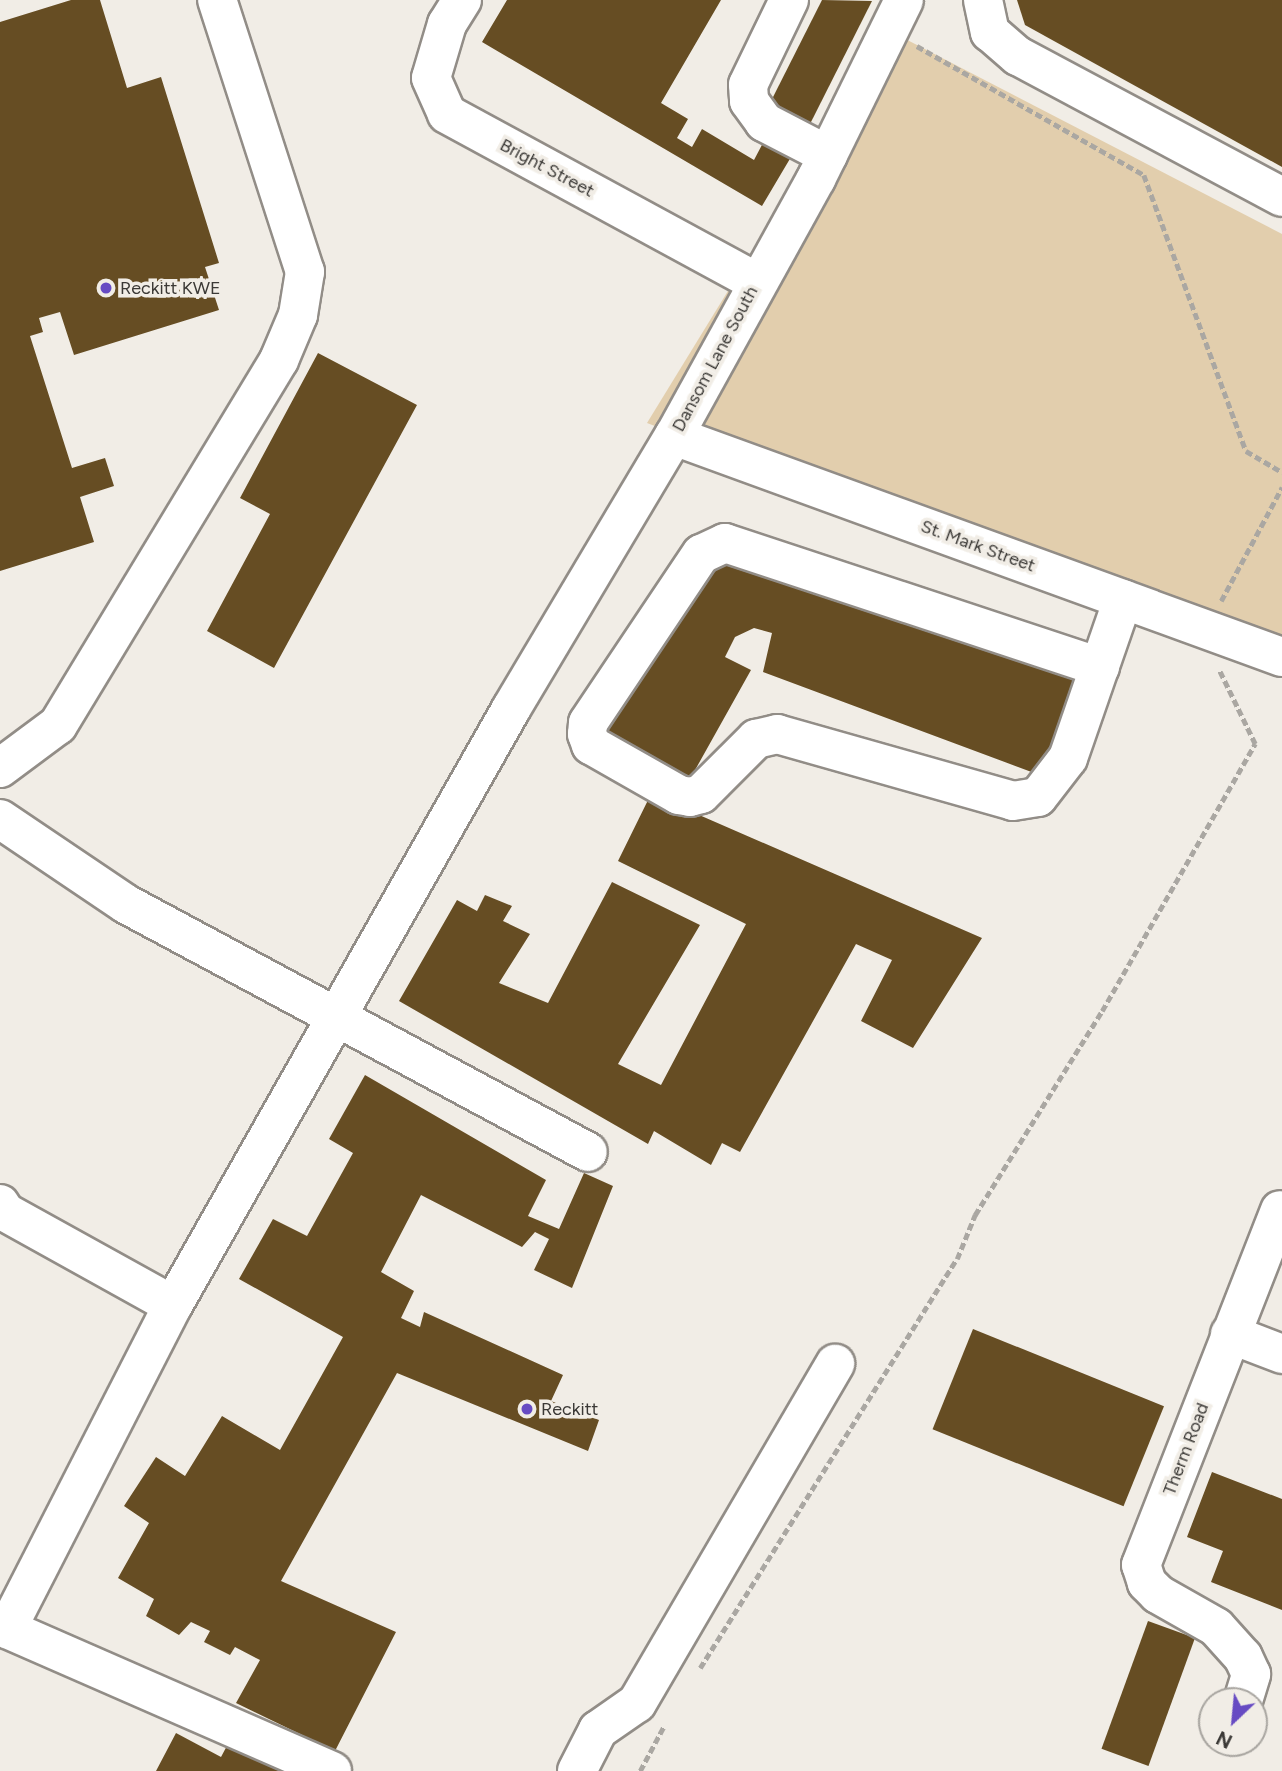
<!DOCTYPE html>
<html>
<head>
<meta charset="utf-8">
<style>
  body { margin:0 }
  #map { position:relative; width:1282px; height:1771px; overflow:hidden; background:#f1ede6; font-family:Figtree,sans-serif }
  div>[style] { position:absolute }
  .green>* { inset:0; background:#e2cead }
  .building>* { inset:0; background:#664d23; transform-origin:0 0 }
  .path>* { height:4.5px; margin-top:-2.25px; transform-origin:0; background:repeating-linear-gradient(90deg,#aaa7a2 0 7px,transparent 0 10.5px) }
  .roads { filter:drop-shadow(2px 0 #928d87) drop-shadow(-2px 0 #928d87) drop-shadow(0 2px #928d87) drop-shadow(0 -2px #928d87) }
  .minor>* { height:38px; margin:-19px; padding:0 19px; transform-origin:19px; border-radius:19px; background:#fff }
  .dots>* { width:19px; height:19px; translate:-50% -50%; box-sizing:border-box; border:4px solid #f1ede6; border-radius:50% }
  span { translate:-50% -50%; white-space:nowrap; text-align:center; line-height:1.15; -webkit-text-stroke:7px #f1ede6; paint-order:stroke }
  .street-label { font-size:18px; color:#3b3936 }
  .poi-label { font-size:18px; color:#3b3936 }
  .left { translate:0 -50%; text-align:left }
  .north { position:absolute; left:1198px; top:1687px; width:70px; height:70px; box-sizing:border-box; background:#f1ede6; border:2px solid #a8a5a0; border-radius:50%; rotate:206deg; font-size:19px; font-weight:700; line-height:28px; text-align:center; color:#3b3936 }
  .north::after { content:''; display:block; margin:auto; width:24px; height:32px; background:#674bc3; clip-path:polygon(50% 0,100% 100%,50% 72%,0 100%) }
</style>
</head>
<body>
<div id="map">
  <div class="green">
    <div style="clip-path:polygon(888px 30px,1282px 234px,1282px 664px,647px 423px)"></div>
  </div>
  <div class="building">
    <div style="clip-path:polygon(71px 0,100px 0,127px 88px,161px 77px,219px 263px,205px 267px,219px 310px,74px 355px,60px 312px,39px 318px,43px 332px,30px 336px,72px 468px,105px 458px,114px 486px,80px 497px,94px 542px,0 571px,0 22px)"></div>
    <div style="clip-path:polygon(507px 0,721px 0,661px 103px,688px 119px,677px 138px,692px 147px,702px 129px,754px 160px,764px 141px,791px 157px,762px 206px,482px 42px)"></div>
    <div style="clip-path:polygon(822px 0,872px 1px,809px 126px,769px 105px)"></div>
    <div style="clip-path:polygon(1017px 0,1282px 0,1282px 167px,1025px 25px)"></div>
    <div style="clip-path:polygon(318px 353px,417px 405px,274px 668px,207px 631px,270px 514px,240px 498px)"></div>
    <div style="clip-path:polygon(740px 556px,1082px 675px,1045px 777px,763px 672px,772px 633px,754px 628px,735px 637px,725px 657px,751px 670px,685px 788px,597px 737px,692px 579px)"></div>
    <div style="clip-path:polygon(651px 794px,982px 938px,913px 1048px,861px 1021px,892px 960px,856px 944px,740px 1152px,722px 1143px,711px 1165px,654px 1131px,648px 1144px,399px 1001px,457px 900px,477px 911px,485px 895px,512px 906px,503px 921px,530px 934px,499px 983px,548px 1003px,612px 882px,700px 925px,618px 1064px,661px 1085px,746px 924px,618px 861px)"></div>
    <div style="clip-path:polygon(365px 1075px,546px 1180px,528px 1216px,559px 1229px,584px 1173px,613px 1186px,572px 1288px,534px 1270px,549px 1239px,535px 1232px,522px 1247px,421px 1195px,381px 1272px,414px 1291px,401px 1318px,420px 1327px,424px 1312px,563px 1375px,551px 1401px,599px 1420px,588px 1451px,397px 1373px,281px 1581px,396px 1632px,335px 1751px,236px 1703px,260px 1660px,235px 1647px,230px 1655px,204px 1642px,210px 1631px,191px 1622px,179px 1635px,146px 1616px,154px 1599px,118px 1578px,149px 1523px,124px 1506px,156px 1457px,185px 1476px,222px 1416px,280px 1450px,343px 1337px,239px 1279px,273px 1219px,307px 1236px,353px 1153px,329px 1139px)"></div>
    <div style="left:973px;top:1329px;width:206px;height:108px;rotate:22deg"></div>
    <div style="clip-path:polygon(1212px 1472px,1282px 1499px,1282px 1610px,1211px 1582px,1223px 1551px,1187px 1537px)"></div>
    <div style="left:1148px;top:1621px;width:50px;height:136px;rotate:20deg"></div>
    <div style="clip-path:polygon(176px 1733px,221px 1757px,229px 1742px,284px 1771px,156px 1771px)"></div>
  </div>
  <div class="path">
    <div style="left:917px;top:46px;width:261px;rotate:29.6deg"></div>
    <div style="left:1144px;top:175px;width:294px;rotate:69.7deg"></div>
    <div style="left:1246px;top:451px;width:42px;rotate:30.3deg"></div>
    <div style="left:1221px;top:601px;width:129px;rotate:-61.8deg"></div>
    <div style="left:700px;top:1668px;width:483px;rotate:-57.9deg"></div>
    <div style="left:957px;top:1259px;width:48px;rotate:-67.8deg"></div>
    <div style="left:975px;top:1215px;width:240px;rotate:-58.1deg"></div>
    <div style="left:1102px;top:1011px;width:308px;rotate:-60.2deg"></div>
    <div style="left:1255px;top:744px;width:82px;rotate:-115.9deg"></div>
    <div style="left:640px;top:1771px;width:51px;rotate:-61.9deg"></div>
  </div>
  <div class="roads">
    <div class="minor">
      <div style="left:462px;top:0;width:28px;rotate:122deg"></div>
      <div style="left:447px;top:24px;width:56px;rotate:106.5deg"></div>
      <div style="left:431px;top:78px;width:39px;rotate:66deg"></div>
      <div style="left:447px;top:114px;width:353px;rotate:28.5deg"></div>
      <div style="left:789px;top:0;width:94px;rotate:115.8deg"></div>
      <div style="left:748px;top:85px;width:16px;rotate:86deg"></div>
      <div style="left:749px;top:101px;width:26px;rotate:54deg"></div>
      <div style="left:764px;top:122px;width:72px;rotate:27.3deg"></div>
      <div style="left:983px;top:0;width:33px;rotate:78deg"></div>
      <div style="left:990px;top:32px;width:37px;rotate:41deg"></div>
      <div style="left:1018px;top:56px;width:299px;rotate:28.1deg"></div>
      <div style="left:674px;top:436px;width:647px;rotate:19.98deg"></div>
      <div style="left:1100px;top:667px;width:395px;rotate:-161.7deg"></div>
      <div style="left:725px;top:543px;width:26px;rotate:155deg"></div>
      <div style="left:701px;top:554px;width:203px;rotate:123.8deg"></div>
      <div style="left:588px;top:723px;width:11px;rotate:95deg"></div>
      <div style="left:587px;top:734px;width:12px;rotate:70deg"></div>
      <div style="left:591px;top:745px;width:101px;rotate:29.6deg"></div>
      <div style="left:679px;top:795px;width:11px;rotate:10deg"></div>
      <div style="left:690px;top:797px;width:11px;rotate:-15deg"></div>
      <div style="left:701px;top:794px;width:78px;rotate:-45deg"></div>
      <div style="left:756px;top:739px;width:22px;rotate:-13deg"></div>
      <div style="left:777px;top:734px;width:245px;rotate:15.8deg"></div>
      <div style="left:1013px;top:801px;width:25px;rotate:-9deg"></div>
      <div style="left:1038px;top:797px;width:49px;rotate:-52.4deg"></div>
      <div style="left:1068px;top:758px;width:168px;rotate:-70.9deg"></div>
      <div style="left:0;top:768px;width:72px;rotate:-36.6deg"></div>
      <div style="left:58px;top:725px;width:427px;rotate:-58.8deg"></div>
      <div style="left:279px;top:360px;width:49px;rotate:-67.1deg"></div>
      <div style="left:298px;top:315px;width:44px;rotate:-80.8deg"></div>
      <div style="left:305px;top:272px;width:286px;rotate:-107.9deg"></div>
      <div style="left:0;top:819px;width:152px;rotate:34deg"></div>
      <div style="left:126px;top:904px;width:524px;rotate:28.23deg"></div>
      <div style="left:0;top:1204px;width:9px;rotate:58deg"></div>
      <div style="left:5px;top:1212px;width:192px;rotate:29deg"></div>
      <div style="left:1230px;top:1334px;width:56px;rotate:21deg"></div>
      <div style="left:1243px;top:1701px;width:28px;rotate:-73deg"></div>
      <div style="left:1251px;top:1674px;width:19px;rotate:-115deg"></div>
      <div style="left:1243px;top:1657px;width:40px;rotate:-132deg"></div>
      <div style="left:1216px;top:1627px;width:67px;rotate:-150.4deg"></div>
      <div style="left:1158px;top:1594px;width:16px;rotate:-135deg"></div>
      <div style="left:1147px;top:1583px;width:19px;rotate:-108deg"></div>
      <div style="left:1141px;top:1565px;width:381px;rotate:-68.6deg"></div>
      <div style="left:332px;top:1771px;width:355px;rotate:-156.4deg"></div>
      <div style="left:7px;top:1629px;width:364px;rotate:-62.9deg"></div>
      <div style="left:173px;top:1305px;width:685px;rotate:-60.44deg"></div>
      <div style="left:511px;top:709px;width:318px;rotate:-59.2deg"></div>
      <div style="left:674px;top:436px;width:294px;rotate:-61.1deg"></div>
      <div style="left:816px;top:179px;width:199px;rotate:-63.8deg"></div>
      <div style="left:577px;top:1771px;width:46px;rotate:-62.9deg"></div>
      <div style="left:598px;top:1730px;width:47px;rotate:-34.7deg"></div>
      <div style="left:637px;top:1703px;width:393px;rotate:-59.7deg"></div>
    </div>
  </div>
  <div class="dots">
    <div style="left:106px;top:288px;background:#674bc3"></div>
    <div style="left:527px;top:1409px;background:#674bc3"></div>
  </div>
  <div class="street-label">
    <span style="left:547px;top:168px;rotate:28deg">Bright Street</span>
    <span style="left:715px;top:359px;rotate:-62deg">Dansom Lane South</span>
    <span style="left:978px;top:546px;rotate:20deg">St. Mark Street</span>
    <span style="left:1186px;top:1449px;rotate:-69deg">Therm Road</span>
  </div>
  <div class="poi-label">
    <span class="left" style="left:120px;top:288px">Reckitt KWE</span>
    <span class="left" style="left:541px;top:1409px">Reckitt</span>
  </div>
  <div class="north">N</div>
</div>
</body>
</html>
